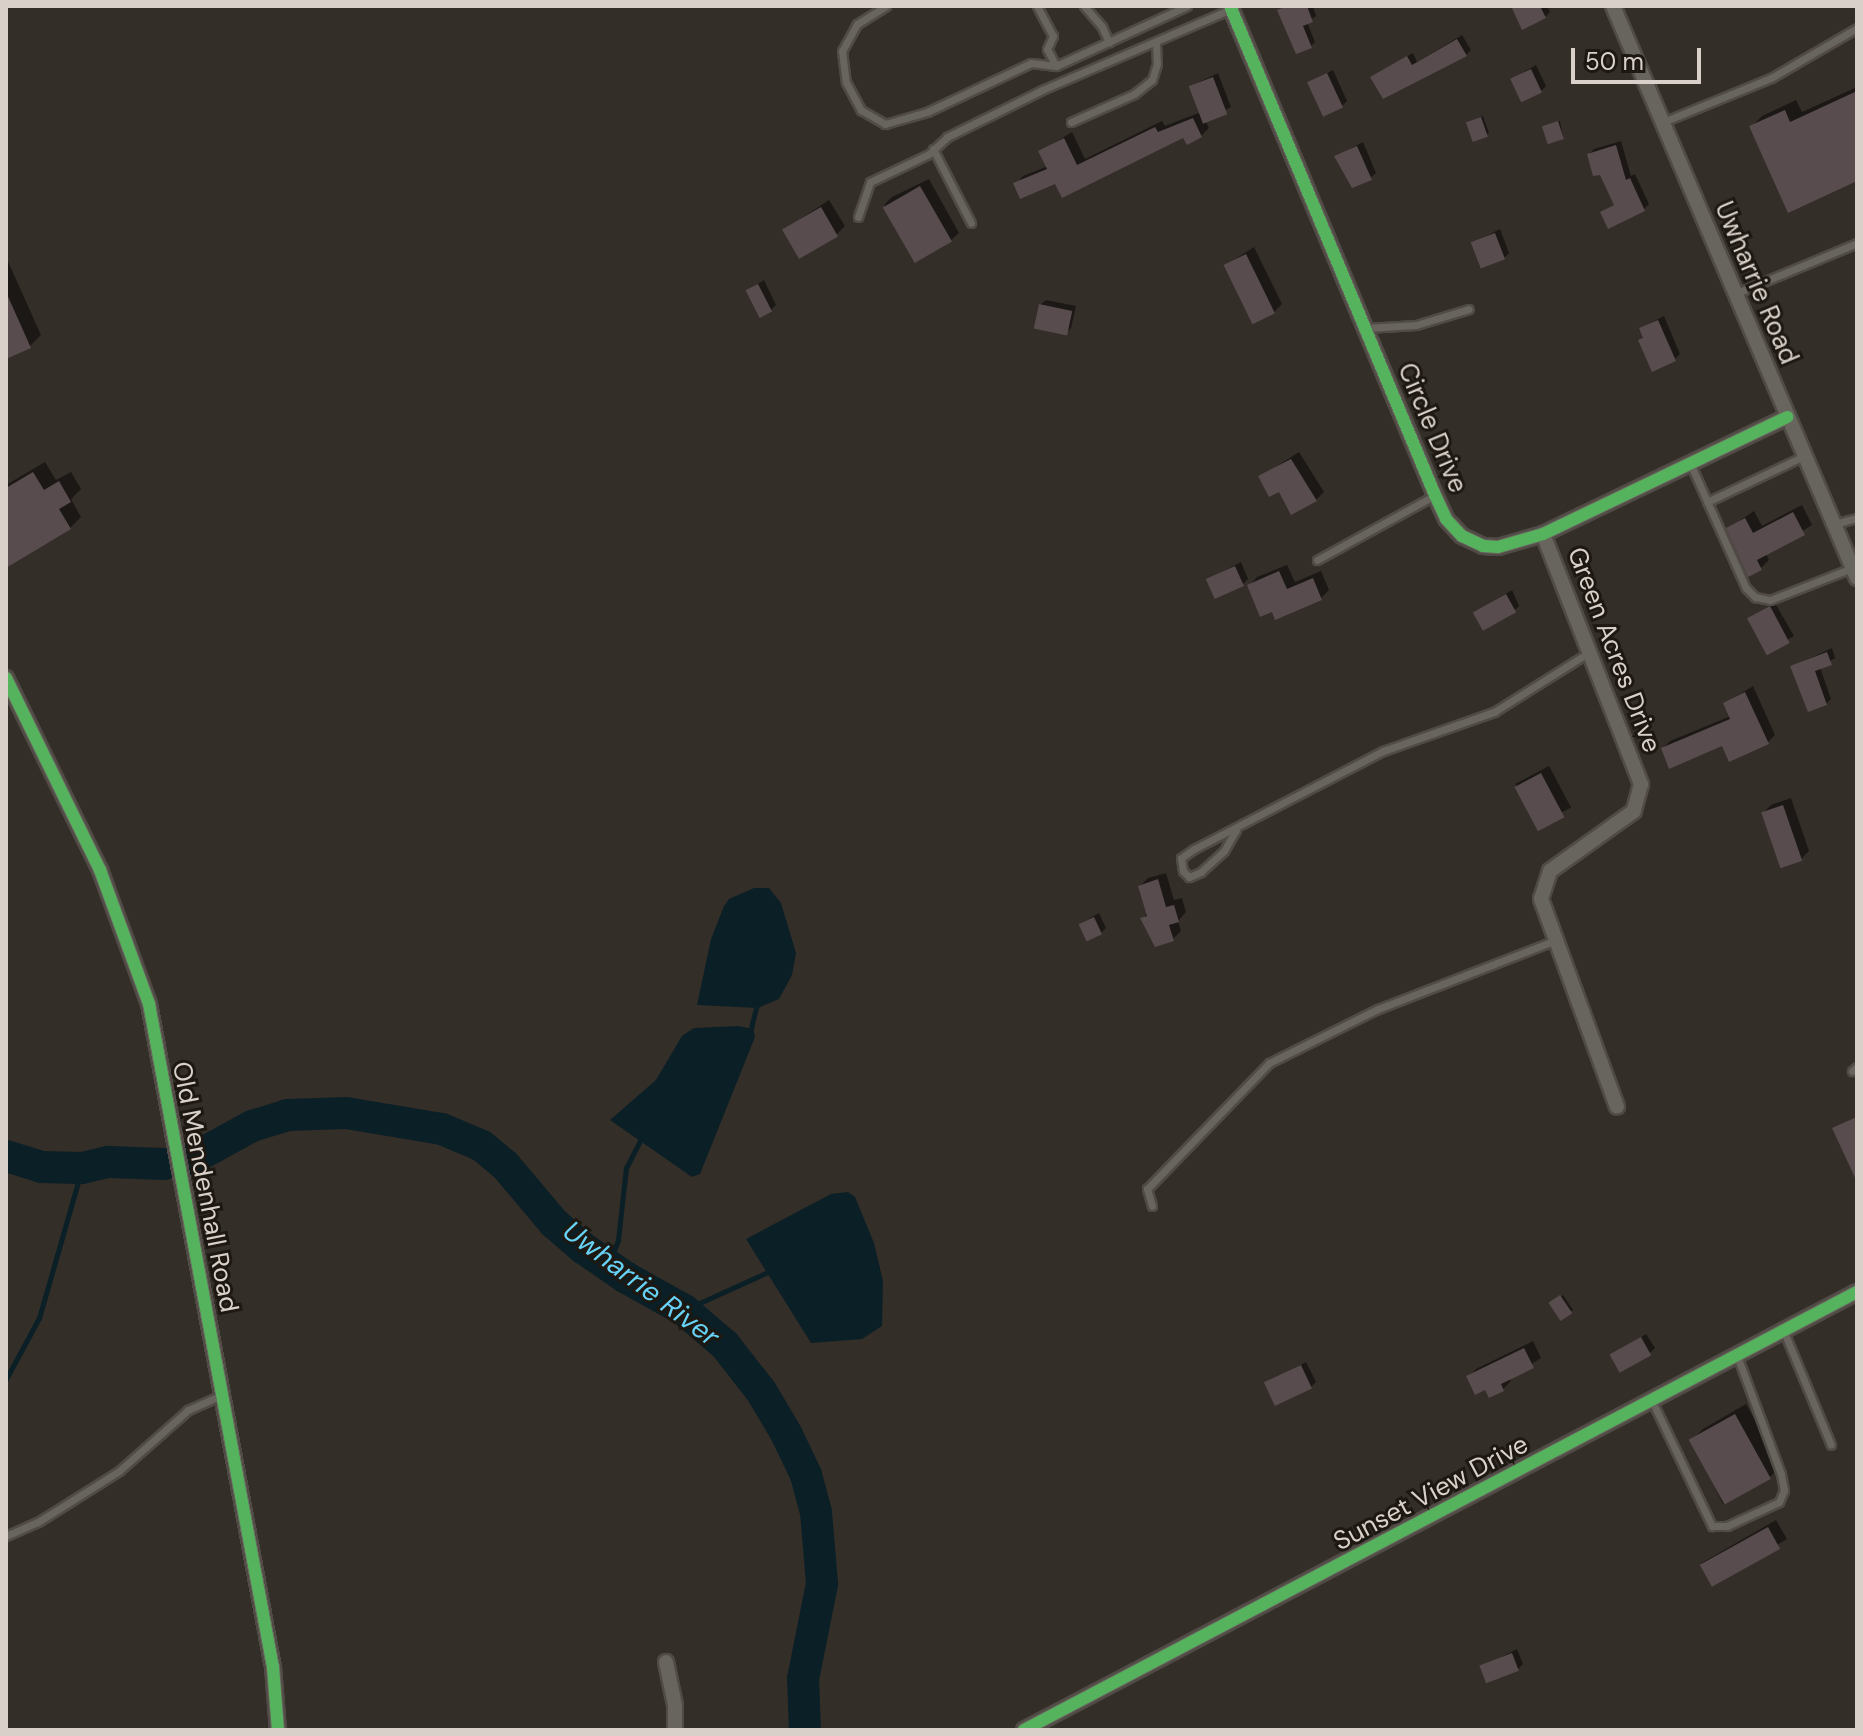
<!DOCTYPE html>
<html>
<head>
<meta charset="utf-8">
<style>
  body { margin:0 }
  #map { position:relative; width:1863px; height:1736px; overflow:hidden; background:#342e28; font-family:"DM Sans",sans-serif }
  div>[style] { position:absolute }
  .water>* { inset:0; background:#0b1f26 }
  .shadow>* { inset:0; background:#0007; transform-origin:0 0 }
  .stream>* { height:5px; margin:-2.5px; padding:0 2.5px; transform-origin:2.5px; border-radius:2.5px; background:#0b1f26 }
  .river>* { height:32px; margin:-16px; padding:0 16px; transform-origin:16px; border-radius:16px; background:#0b1f26 }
  .building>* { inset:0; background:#584c4f; transform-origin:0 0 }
  .roads { filter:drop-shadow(2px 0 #514b46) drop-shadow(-2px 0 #514b46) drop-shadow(0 2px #514b46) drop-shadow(0 -2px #514b46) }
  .service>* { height:7px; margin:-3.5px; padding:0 3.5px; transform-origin:3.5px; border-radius:3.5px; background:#68645e }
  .minor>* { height:14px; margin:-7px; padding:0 7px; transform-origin:7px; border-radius:7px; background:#68645e }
  .cycleway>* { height:12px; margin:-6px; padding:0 6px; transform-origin:6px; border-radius:6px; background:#56b35d }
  span { translate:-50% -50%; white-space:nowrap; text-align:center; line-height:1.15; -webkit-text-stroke:6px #1d1812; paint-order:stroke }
  .street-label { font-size:26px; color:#d9d1c9 }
  .water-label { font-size:28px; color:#66d3f6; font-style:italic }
  .frame { position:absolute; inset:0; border:8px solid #d9d1c9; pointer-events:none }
  .scale { position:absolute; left:1571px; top:48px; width:130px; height:36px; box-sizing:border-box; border:4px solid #d9d1c9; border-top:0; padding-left:10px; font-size:24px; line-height:28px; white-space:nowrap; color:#d9d1c9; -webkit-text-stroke:6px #1d1812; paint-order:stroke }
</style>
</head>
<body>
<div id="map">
  <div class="water">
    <div style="clip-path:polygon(754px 888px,769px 888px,781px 903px,796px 953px,792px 975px,779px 999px,758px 1008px,697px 1005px,711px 939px,724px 906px,729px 899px)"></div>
    <div style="clip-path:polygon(738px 1026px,753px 1029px,755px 1037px,700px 1174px,692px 1177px,610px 1120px,656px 1080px,682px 1036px,694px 1028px)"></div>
    <div style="clip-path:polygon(848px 1192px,855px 1197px,874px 1243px,883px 1281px,882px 1326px,862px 1339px,811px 1343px,746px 1239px,831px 1194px)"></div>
  </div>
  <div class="shadow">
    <div style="clip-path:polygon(1284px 6px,1313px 6px,1316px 16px,1307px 22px,1315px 42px,1311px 46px,1279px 10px)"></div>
    <div style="clip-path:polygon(1513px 6px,1547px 6px,1550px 12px,1545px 17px)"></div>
    <div style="clip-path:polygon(1462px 35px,1471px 50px,1466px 55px,1372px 77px,1413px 53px,1417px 62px)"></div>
    <div style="clip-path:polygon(1536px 65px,1546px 86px,1541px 91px,1512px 79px)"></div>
    <div style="clip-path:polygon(1333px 70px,1347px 101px,1342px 106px,1310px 83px)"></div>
    <div style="clip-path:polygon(1218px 73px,1231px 107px,1205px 120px,1209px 128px,1201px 136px,1184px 135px,1056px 181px,1016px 184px,1023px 176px,1048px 166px,1041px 151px,1072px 132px,1085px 159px,1162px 121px,1165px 126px,1201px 112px,1191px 86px)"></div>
    <div style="clip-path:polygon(1857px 87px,1857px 179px,1751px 127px,1762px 116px,1796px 100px,1802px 112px)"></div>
    <div style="clip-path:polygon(1483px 116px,1489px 133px,1475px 139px,1470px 121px)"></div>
    <div style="clip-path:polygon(1560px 121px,1563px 137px,1544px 127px,1546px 125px)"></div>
    <div style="clip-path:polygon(1621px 141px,1631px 176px,1635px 174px,1649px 204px,1644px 209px,1602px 213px,1616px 204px,1589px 154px,1594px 149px)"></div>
    <div style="clip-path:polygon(1363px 142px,1376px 173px,1370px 178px,1337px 156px)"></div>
    <div style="clip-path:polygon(929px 179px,959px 233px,950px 241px,884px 205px,892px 197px)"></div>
    <div style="clip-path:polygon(829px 200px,845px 226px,836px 235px,784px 230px)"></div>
    <div style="clip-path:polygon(1500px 229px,1509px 253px,1504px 258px,1473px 243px)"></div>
    <div style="clip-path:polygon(1254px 247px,1282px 304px,1274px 312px,1226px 265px)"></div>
    <div style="clip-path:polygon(6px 257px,41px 335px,30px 346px,6px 357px)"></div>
    <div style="clip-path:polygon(764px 280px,776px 305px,771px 310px,747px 291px)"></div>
    <div style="clip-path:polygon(1046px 300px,1076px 306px,1071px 328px,1066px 333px,1040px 305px)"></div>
    <div style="clip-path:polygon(1664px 316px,1680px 354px,1675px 359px,1645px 337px,1641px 328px)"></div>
    <div style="clip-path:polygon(1299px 452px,1324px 492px,1316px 500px,1279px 489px,1260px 477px)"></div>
    <div style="clip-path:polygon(45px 462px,56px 480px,71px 472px,81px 489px,71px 499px,81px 517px,70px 528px,6px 565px,6px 485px)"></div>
    <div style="clip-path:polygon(1802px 505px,1812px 525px,1766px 554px,1769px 560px,1761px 568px,1729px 528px,1754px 511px,1762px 526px)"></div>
    <div style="clip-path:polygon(1241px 562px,1248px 579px,1243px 584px,1208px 579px)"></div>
    <div style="clip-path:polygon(1287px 565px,1295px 582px,1321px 571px,1329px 590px,1321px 598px,1273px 610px,1249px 586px,1257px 577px)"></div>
    <div style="clip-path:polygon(1512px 590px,1519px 606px,1514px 611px,1475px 612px)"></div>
    <div style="left:1775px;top:603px;width:38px;height:31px;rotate:60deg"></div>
    <div style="clip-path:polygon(1832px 648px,1835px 658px,1820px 667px,1831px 699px,1826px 704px,1793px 666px)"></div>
    <div style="clip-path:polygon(1753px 686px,1775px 735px,1768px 742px,1663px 748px,1670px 741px,1731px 716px,1725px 703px)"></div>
    <div style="left:1549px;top:766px;width:47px;height:38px;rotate:62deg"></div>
    <div style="clip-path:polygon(1791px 798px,1809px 851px,1801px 859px,1763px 813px,1771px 805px)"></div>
    <div style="clip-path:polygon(1166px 873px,1174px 900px,1182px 898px,1186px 912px,1178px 921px,1181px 931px,1173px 939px,1143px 918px,1148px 913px,1140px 886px,1148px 878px)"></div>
    <div style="clip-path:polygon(1099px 913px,1106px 928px,1101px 933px,1080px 924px)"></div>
    <div style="left:1563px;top:1295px;width:18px;height:15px;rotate:56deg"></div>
    <div style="clip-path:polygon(1646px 1334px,1655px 1348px,1650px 1353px,1613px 1356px)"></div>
    <div style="clip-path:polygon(1533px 1341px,1541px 1358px,1509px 1378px,1511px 1381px,1503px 1389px,1468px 1377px,1476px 1369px)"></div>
    <div style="clip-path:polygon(1306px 1362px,1316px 1382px,1311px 1387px,1266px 1384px)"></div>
    <div style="clip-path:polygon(1746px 1404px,1781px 1466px,1770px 1477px,1723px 1504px,1692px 1440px,1703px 1429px)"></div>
    <div style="left:1776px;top:1520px;width:22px;height:87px;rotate:60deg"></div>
    <div style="clip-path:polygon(1517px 1649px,1523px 1664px,1518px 1669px,1482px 1667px)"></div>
  </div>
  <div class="stream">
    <div style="left:750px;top:1032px;width:29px;rotate:-76deg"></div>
    <div style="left:608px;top:1265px;width:27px;rotate:-68deg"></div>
    <div style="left:618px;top:1240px;width:72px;rotate:-83.7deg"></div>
    <div style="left:626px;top:1168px;width:35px;rotate:-63deg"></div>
    <div style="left:684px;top:1310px;width:94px;rotate:-24.4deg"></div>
    <div style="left:6px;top:1379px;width:69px;rotate:-61.6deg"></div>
    <div style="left:39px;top:1318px;width:156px;rotate:-74deg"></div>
  </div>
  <div class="river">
    <div style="left:6px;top:1156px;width:37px;rotate:17deg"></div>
    <div style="left:41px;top:1167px;width:41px;rotate:1.4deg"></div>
    <div style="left:82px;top:1168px;width:28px;rotate:-13deg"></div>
    <div style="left:109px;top:1162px;width:55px;rotate:2.1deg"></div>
    <div style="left:192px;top:1159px;width:68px;rotate:-28.8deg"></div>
    <div style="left:252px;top:1126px;width:37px;rotate:-17deg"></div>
    <div style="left:287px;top:1115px;width:59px;rotate:-1.9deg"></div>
    <div style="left:346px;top:1113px;width:97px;rotate:9.5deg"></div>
    <div style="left:442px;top:1129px;width:43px;rotate:23deg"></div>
    <div style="left:482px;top:1146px;width:30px;rotate:40deg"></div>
    <div style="left:505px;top:1165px;width:76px;rotate:49.8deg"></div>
    <div style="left:554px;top:1223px;width:38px;rotate:41deg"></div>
    <div style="left:583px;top:1248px;width:51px;rotate:34.6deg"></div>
    <div style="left:625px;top:1277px;width:68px;rotate:29.2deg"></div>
    <div style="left:684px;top:1310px;width:54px;rotate:40.5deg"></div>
    <div style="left:725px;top:1345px;width:58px;rotate:52deg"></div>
    <div style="left:761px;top:1391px;width:49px;rotate:59.2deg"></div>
    <div style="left:786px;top:1433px;width:47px;rotate:64.5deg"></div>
    <div style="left:806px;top:1475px;width:38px;rotate:75deg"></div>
    <div style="left:816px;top:1512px;width:72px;rotate:85.2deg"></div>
    <div style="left:822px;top:1584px;width:97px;rotate:101.3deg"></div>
    <div style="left:803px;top:1679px;width:51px;rotate:87.8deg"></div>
  </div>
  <div class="building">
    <div style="clip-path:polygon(1287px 6px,1307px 6px,1313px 22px,1303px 26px,1312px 48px,1296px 54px,1277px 10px)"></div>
    <div style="clip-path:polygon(1511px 6px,1540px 6px,1546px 18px,1522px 30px)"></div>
    <div style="clip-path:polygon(1457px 39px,1467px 56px,1383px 99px,1370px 77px,1407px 56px,1412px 65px)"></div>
    <div style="left:1531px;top:69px;width:26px;height:23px;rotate:65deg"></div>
    <div style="left:1327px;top:73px;width:38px;height:22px;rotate:65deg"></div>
    <div style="left:1213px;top:77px;width:40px;height:26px;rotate:69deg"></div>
    <div style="clip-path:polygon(1857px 91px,1857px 181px,1788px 213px,1749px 126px,1785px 110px,1790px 122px)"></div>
    <div style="left:1481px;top:117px;width:21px;height:16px;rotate:71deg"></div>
    <div style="clip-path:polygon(1193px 118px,1202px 137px,1187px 145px,1183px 138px,1062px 198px,1055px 184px,1020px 199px,1013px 183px,1047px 169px,1038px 151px,1064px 138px,1077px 165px,1155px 127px,1158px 132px)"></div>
    <div style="left:1558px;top:121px;width:19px;height:17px;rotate:72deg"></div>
    <div style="clip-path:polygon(1616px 145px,1626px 180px,1630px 178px,1645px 211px,1608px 229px,1600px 212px,1614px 205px,1600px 175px,1593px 176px,1587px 154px)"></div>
    <div style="clip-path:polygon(1357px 146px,1372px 180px,1352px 188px,1334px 156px)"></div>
    <div style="left:920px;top:186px;width:64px;height:43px;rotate:60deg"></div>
    <div style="left:821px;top:207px;width:34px;height:45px;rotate:60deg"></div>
    <div style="left:1495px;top:233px;width:28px;height:26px;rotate:69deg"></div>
    <div style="left:1246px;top:254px;width:66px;height:25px;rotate:64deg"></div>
    <div style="left:758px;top:284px;width:31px;height:14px;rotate:63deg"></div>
    <div style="clip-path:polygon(6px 292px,31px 348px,6px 359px)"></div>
    <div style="left:1039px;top:304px;width:34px;height:25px;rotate:12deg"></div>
    <div style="clip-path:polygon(1658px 320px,1676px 361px,1652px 372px,1638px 340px,1643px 338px,1639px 328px)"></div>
    <div style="clip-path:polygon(1291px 459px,1317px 501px,1291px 515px,1279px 492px,1269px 497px,1258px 476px)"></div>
    <div style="clip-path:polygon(33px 472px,44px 490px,59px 481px,71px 502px,59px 509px,71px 529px,6px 568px,6px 488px)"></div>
    <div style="clip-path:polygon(1793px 512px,1805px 535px,1757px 560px,1762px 570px,1748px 577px,1726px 528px,1745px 518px,1753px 533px)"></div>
    <div style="left:1235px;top:566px;width:22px;height:32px;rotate:66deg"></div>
    <div style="clip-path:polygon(1279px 571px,1287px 589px,1313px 578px,1322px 600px,1275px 620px,1272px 612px,1260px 617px,1247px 585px)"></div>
    <div style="left:1506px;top:594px;width:21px;height:38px;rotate:61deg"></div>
    <div style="left:1770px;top:606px;width:42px;height:26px;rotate:62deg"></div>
    <div style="clip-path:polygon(1827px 652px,1832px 665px,1815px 671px,1827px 705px,1808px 712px,1790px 666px)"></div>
    <div style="clip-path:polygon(1745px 692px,1769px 744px,1729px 762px,1722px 746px,1669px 769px,1661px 748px,1730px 719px,1723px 703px)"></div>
    <div style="left:1541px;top:773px;width:50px;height:30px;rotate:62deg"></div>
    <div style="left:1783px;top:805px;width:59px;height:23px;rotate:71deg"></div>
    <div style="clip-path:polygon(1158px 879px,1166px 907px,1174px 905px,1179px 922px,1169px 925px,1174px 941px,1155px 947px,1140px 918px,1147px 916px,1138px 886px)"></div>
    <div style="left:1094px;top:917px;width:19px;height:17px;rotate:65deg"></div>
    <div style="clip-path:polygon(1857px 1117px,1857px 1182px,1832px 1128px)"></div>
    <div style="left:1560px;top:1295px;width:22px;height:14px;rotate:56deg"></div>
    <div style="left:1641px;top:1337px;width:21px;height:36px;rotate:61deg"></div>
    <div style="clip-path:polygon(1524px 1348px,1534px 1368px,1501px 1384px,1504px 1391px,1489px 1398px,1485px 1390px,1475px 1395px,1466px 1376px)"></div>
    <div style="left:1301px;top:1365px;width:26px;height:41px;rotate:65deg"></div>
    <div style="left:1735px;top:1414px;width:74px;height:53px;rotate:61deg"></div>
    <div style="left:1768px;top:1527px;width:25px;height:78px;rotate:61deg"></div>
    <div style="left:1512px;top:1653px;width:19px;height:35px;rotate:69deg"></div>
  </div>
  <div class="roads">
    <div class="service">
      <div style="left:886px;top:6px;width:34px;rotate:148deg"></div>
      <div style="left:857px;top:24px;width:31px;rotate:119deg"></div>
      <div style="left:842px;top:51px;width:31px;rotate:83deg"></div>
      <div style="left:846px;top:82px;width:32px;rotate:62deg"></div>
      <div style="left:861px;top:110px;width:28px;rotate:30deg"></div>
      <div style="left:885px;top:124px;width:44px;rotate:-15.9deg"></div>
      <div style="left:927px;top:112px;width:115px;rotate:-25.2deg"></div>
      <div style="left:1031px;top:63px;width:25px;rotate:7deg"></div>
      <div style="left:1056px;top:66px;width:144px;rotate:-24.6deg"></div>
      <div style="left:1037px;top:6px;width:34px;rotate:62deg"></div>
      <div style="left:1053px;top:36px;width:14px;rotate:115deg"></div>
      <div style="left:1047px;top:49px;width:19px;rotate:62deg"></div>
      <div style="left:1084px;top:6px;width:28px;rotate:49deg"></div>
      <div style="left:1102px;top:27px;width:17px;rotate:65deg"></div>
      <div style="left:1071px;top:122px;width:69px;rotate:-24deg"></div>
      <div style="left:1134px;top:94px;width:23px;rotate:-38deg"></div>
      <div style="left:1152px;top:80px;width:17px;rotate:-73deg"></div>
      <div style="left:1157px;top:64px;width:21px;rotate:-93deg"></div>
      <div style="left:1663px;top:122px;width:117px;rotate:-22.2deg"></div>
      <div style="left:1771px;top:78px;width:99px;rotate:-30.2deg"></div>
      <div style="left:933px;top:149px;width:83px;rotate:62.8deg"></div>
      <div style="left:858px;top:217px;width:37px;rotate:-71deg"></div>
      <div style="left:870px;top:182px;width:65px;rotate:-25.4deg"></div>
      <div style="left:929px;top:154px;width:25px;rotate:-43deg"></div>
      <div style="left:947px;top:137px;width:106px;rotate:-26.3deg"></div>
      <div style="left:1042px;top:90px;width:206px;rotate:-23.2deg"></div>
      <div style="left:1737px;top:293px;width:130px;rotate:-22.6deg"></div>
      <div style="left:1366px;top:328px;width:50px;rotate:-3.4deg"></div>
      <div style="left:1416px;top:325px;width:55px;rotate:-16.8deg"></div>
      <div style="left:1690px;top:463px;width:137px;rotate:65.9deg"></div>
      <div style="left:1746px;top:588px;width:13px;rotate:45deg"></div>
      <div style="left:1755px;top:597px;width:15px;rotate:11deg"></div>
      <div style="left:1770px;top:600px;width:88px;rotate:-21.3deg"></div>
      <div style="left:1707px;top:502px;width:107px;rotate:-25.4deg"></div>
      <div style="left:1834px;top:524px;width:24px;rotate:-15deg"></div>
      <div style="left:1317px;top:560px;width:135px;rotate:-28.8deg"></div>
      <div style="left:1236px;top:830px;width:24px;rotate:120deg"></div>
      <div style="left:1224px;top:851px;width:31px;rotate:138deg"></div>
      <div style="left:1201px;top:872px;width:13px;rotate:157deg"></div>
      <div style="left:1189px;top:877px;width:8px;rotate:-135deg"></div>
      <div style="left:1183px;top:871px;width:13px;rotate:-99deg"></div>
      <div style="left:1181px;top:858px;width:16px;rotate:-35deg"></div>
      <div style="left:1194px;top:849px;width:213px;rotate:-27.4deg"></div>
      <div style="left:1383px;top:751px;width:118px;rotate:-19.4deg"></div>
      <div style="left:1494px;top:712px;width:111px;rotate:-32.1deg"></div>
      <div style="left:1852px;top:1071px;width:6px;rotate:-39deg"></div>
      <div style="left:1152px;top:1206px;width:18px;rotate:-106deg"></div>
      <div style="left:1147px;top:1189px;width:175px;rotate:-45.9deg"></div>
      <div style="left:1269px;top:1063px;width:122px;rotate:-26.4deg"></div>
      <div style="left:1378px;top:1009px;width:191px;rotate:-21.2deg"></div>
      <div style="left:1784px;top:1332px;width:122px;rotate:67.4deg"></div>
      <div style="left:1652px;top:1401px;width:139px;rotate:64.4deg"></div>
      <div style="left:1712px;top:1526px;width:15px"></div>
      <div style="left:1727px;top:1526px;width:57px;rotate:-24.8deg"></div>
      <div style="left:1779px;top:1502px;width:13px;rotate:-67deg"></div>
      <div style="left:1784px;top:1490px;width:16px;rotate:-101deg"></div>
      <div style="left:1781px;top:1474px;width:126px;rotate:-110.4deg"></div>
      <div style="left:6px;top:1536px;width:35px;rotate:-24deg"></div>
      <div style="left:38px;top:1522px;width:96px;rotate:-32.2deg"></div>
      <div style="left:119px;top:1471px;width:92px;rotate:-41.5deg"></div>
      <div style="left:188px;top:1410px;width:37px;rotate:-24deg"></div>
    </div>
    <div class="minor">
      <div style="left:1230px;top:6px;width:530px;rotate:67.26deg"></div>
      <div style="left:1435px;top:495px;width:26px;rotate:65deg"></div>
      <div style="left:1446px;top:519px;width:23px;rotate:47deg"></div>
      <div style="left:1462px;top:536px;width:23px;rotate:25deg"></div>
      <div style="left:1483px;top:546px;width:15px;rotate:4deg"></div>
      <div style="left:1498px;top:547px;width:47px;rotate:-16.1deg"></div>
      <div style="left:1543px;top:534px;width:271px;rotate:-25.6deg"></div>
      <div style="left:1613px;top:6px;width:622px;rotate:66.9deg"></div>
      <div style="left:1543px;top:534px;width:269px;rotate:68.6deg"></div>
      <div style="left:1641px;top:784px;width:28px;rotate:105deg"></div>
      <div style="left:1634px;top:811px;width:103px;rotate:144.5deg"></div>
      <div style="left:1550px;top:871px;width:29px;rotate:108deg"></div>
      <div style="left:1541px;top:899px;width:221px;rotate:69.9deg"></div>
      <div style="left:6px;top:678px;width:214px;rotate:63.9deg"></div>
      <div style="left:100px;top:870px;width:143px;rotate:69.9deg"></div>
      <div style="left:149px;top:1004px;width:674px;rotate:79.41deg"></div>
      <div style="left:273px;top:1667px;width:63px;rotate:85.5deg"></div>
      <div style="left:666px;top:1662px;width:44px;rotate:78.2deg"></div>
      <div style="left:675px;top:1705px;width:25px;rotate:90deg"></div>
      <div style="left:1024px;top:1730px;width:941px;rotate:-27.74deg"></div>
    </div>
  </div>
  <div class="cycleway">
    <div style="left:1230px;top:6px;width:530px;rotate:67.26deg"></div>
    <div style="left:1435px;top:495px;width:26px;rotate:65deg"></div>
    <div style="left:1446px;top:519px;width:23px;rotate:47deg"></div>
    <div style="left:1462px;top:536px;width:23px;rotate:25deg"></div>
    <div style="left:1483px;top:546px;width:15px;rotate:4deg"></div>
    <div style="left:1498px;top:547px;width:47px;rotate:-16.1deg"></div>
    <div style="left:1543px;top:534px;width:271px;rotate:-25.6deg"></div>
    <div style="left:6px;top:678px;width:214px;rotate:63.9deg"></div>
    <div style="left:100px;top:870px;width:143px;rotate:69.9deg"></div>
    <div style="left:149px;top:1004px;width:674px;rotate:79.41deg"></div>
    <div style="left:273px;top:1667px;width:63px;rotate:85.5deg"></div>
    <div style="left:1024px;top:1730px;width:941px;rotate:-27.74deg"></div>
  </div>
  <div class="street-label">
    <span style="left:1756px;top:283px;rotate:67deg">Uwharrie Road</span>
    <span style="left:1432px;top:428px;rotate:67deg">Circle Drive</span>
    <span style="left:1614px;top:650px;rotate:69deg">Green Acres Drive</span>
    <span style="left:205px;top:1187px;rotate:79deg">Old Mendenhall Road</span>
    <span style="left:1431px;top:1493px;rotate:-28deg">Sunset View Drive</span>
  </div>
  <div class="water-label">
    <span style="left:641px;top:1284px;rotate:37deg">Uwharrie River</span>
  </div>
  <div class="frame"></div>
  <div class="scale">50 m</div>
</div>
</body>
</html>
